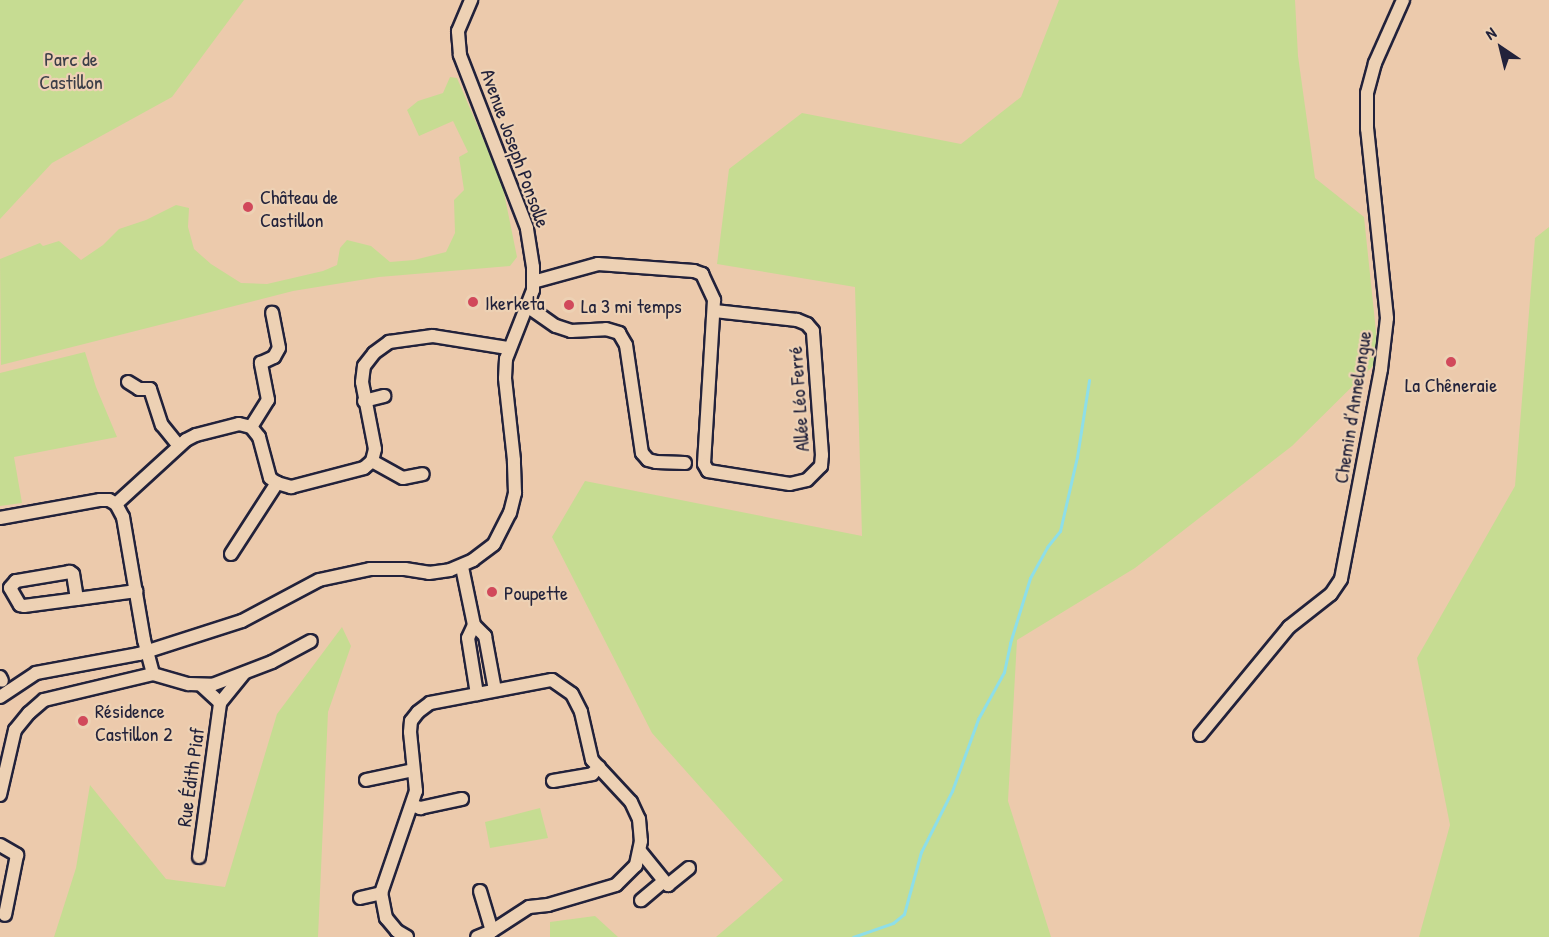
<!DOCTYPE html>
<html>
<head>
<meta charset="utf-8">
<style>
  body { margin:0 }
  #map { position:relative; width:1549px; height:937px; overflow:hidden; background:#eccaac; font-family:"Patrick Hand",sans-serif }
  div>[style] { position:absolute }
  .green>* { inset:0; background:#c6dc92 }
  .stream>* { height:3px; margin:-1.5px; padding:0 1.5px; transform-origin:1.5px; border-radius:1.5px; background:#8edee8 }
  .roads { filter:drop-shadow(2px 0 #22223b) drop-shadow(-2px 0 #22223b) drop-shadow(0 2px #22223b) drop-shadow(0 -2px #22223b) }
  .minor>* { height:12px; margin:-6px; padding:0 6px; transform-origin:6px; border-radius:6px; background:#edd1b4 }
  .dots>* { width:16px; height:16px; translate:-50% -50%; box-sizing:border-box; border:3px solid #edd1b4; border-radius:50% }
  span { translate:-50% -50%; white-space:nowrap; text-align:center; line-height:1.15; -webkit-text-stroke:4.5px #edd1b4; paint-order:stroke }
  .park-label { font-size:20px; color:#3b3e48 }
  .street-label { font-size:20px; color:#22223b }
  .poi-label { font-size:20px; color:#22223b }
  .left { translate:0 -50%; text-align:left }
  .north { position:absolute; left:1471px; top:18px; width:60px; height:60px; -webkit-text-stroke:4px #edd1b4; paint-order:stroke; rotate:325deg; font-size:16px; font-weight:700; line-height:24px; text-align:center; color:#22223b }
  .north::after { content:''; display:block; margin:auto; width:21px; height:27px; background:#22223b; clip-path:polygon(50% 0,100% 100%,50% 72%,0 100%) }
</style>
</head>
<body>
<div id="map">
  <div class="green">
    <div style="clip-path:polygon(0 0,244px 0,172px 97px,52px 163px,0 219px)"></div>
    <div style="clip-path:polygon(1059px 0,1295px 0,1298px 56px,1315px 178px,1364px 217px,1379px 360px,1292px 446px,1135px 568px,1017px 640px,1008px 801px,1051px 937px,716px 937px,783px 880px,652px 733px,552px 537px,585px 481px,862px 536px,855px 287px,717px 264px,729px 169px,802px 113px,961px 144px,1021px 97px)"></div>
    <div style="clip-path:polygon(450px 77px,457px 78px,502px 183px,517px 257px,510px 266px,379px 277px,293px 291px,1px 365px,0 259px,40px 243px,43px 246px,59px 241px,81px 260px,103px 245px,119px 229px,146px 220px,176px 205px,189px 208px,188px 227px,194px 249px,211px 264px,241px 283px,267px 284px,323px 271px,337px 265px,340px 248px,347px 240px,371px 246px,390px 262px,414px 260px,446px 252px,455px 233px,454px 200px,464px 190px,459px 157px,468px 152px,453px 121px,419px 136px,407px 110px,418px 101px,443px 93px)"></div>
    <div style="clip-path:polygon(1549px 227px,1549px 937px,1419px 937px,1450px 825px,1417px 658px,1515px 486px,1535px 238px)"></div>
    <div style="clip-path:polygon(85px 352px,96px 387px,117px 437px,14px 457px,22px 503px,0 506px,0 373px)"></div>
    <div style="clip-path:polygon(342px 627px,351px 646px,328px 712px,318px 937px,54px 937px,76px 868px,90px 785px,166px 879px,225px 887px,277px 714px)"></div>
    <div style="clip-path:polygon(540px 808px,548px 838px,490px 848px,485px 822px)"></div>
    <div style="clip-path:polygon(595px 916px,618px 937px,550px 937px,550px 922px)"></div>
  </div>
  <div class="stream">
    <div style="left:853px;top:937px;width:42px;rotate:-19.3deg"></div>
    <div style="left:893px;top:923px;width:14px;rotate:-39deg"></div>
    <div style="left:904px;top:914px;width:64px;rotate:-74.7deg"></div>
    <div style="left:921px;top:852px;width:68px;rotate:-63.1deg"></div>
    <div style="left:952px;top:791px;width:77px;rotate:-70.1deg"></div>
    <div style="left:978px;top:719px;width:54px;rotate:-61deg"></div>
    <div style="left:1004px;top:672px;width:30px;rotate:-78deg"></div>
    <div style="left:1010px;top:643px;width:68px;rotate:-72.9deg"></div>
    <div style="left:1030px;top:578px;width:35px;rotate:-61deg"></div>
    <div style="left:1047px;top:547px;width:21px;rotate:-51deg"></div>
    <div style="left:1060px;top:531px;width:76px;rotate:-77.1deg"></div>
    <div style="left:1077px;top:457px;width:78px;rotate:-81.1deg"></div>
  </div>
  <div class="roads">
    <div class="minor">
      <div style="left:533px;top:282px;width:67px;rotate:-15.5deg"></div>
      <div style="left:598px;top:264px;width:96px;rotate:4.2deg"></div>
      <div style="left:694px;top:271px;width:9px;rotate:21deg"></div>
      <div style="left:702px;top:274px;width:29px;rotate:65deg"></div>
      <div style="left:714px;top:300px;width:164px;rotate:93.5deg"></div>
      <div style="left:704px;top:464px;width:8px;rotate:60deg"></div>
      <div style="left:708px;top:471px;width:83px;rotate:9deg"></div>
      <div style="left:790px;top:484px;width:17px;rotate:-13deg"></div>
      <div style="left:807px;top:480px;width:20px;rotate:-45deg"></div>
      <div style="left:821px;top:466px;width:11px;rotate:-85deg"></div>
      <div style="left:822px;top:455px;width:124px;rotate:-94.2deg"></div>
      <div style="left:813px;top:331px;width:9px;rotate:-131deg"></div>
      <div style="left:807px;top:324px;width:11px;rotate:-158deg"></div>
      <div style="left:797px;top:320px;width:83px;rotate:-173.8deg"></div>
      <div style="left:527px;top:306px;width:35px;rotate:35deg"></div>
      <div style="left:556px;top:326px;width:16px;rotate:18deg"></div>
      <div style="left:571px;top:331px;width:35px;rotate:-3deg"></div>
      <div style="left:606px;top:329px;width:14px;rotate:17deg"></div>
      <div style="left:619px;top:333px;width:14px;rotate:60deg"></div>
      <div style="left:626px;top:345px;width:109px;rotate:81.6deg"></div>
      <div style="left:642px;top:453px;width:9px;rotate:49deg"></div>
      <div style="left:648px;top:460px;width:8px;rotate:14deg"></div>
      <div style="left:656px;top:462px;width:29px;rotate:2deg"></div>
      <div style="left:128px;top:382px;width:13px;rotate:32deg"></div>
      <div style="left:139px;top:389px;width:11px"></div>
      <div style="left:150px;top:389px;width:38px;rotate:72deg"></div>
      <div style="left:162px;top:425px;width:27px;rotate:51deg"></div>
      <div style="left:364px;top:401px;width:21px;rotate:-14deg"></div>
      <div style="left:251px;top:427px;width:32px;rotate:-58deg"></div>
      <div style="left:268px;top:400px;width:38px;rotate:-101deg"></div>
      <div style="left:261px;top:363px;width:14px;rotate:-25deg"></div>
      <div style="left:274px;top:357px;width:10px;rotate:-61deg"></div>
      <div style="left:279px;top:348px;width:36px;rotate:-101deg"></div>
      <div style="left:372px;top:461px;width:35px;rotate:29deg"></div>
      <div style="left:403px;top:478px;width:20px;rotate:-11deg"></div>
      <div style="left:116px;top:504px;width:95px;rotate:-42.4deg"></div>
      <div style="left:186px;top:440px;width:11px;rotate:-27deg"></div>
      <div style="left:196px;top:435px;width:44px;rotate:-14.3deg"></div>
      <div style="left:239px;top:424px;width:12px;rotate:14deg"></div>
      <div style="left:251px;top:427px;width:13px;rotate:51deg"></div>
      <div style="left:259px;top:437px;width:42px;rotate:75deg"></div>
      <div style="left:270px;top:478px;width:9px;rotate:36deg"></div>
      <div style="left:277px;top:483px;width:15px;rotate:16deg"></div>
      <div style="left:291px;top:487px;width:75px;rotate:-14.6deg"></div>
      <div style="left:364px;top:468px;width:11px;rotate:-41deg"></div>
      <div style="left:372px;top:461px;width:12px;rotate:-76deg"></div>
      <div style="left:375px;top:449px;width:68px;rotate:-101deg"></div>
      <div style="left:362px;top:382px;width:16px;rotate:-83deg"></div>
      <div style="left:364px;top:366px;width:16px;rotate:-52deg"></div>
      <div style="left:374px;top:353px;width:19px;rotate:-36deg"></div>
      <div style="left:389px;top:342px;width:44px;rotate:-7.8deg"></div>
      <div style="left:433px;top:336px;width:76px;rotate:9.1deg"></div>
      <div style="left:0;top:518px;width:102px;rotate:-10.2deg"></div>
      <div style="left:100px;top:500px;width:9px"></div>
      <div style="left:109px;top:500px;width:8px;rotate:30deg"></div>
      <div style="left:116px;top:504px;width:15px;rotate:62deg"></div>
      <div style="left:123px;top:517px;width:125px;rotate:80.3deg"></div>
      <div style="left:144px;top:640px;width:35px;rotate:75deg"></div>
      <div style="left:231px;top:554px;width:85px;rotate:-57.1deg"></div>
      <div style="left:462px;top:567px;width:59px;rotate:78.3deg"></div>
      <div style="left:474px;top:625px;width:14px;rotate:115deg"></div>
      <div style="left:468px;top:638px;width:57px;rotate:80.9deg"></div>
      <div style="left:77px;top:599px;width:25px;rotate:-99deg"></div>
      <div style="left:73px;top:574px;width:4px;rotate:-146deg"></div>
      <div style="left:70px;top:572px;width:55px;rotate:170.5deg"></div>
      <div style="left:16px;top:581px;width:9px;rotate:131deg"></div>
      <div style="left:10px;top:588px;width:20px;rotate:60deg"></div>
      <div style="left:20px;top:605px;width:4px;rotate:14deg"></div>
      <div style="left:24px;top:606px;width:53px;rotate:-7.5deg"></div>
      <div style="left:77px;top:599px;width:60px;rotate:-7.7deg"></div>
      <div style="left:474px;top:625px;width:16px;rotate:45deg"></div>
      <div style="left:485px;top:636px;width:55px;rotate:79.5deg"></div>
      <div style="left:153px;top:674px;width:37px;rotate:16deg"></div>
      <div style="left:189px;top:684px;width:23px;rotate:2deg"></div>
      <div style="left:212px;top:685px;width:64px;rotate:-21deg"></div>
      <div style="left:272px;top:662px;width:44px;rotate:-28.3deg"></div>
      <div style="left:0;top:677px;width:4px;rotate:63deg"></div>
      <div style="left:201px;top:685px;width:26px;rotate:43deg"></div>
      <div style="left:220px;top:703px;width:38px;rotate:-51deg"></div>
      <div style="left:0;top:697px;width:43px;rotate:-33.7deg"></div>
      <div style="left:36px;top:673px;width:105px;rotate:-10.5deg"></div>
      <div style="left:139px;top:654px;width:108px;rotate:-17.8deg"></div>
      <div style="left:242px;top:621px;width:87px;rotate:-28deg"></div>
      <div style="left:319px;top:580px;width:52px;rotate:-12.2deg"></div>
      <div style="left:370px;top:569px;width:35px"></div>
      <div style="left:405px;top:569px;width:24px;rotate:9deg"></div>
      <div style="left:429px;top:573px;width:21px;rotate:-8deg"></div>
      <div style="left:450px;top:570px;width:25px;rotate:-23deg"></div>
      <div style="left:473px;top:560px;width:26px;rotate:-37deg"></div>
      <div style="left:494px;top:544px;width:35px;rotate:-63deg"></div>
      <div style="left:510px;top:513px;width:21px;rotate:-76deg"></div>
      <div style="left:515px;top:493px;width:33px;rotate:-92deg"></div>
      <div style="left:514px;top:460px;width:82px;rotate:-96.3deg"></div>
      <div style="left:505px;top:378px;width:19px;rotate:-87deg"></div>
      <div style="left:506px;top:359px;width:74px;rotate:-68.6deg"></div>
      <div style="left:533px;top:290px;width:23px;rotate:-90deg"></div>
      <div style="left:533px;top:267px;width:39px;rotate:-99deg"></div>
      <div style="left:527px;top:228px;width:186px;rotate:-111.2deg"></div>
      <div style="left:460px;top:55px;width:24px;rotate:-95deg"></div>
      <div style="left:458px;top:31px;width:34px;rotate:-67deg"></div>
      <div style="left:1200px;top:735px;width:140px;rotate:-50.5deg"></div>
      <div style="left:1289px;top:627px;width:53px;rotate:-38.2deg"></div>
      <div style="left:1331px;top:594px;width:18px;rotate:-56deg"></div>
      <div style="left:1341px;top:579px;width:214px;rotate:-79.2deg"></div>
      <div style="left:1381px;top:369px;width:51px;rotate:-83.3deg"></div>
      <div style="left:1387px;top:318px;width:190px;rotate:-96deg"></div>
      <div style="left:1367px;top:129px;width:36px;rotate:-90deg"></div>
      <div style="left:1367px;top:93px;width:31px;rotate:-75deg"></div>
      <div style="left:1375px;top:63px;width:69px;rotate:-66deg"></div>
      <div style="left:366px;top:780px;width:48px;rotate:-12deg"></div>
      <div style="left:553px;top:781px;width:40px;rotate:-10deg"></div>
      <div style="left:592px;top:774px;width:10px;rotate:-45deg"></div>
      <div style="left:0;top:795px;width:67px;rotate:-77deg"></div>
      <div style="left:15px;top:730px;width:22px;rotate:-51deg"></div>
      <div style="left:29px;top:713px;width:20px;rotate:-41deg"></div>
      <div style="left:44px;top:700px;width:112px;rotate:-13.4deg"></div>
      <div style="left:412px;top:805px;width:9px;rotate:21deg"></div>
      <div style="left:420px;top:808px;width:43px;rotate:-12.1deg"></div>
      <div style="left:0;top:845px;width:20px;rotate:30deg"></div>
      <div style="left:17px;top:855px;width:61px;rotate:101.3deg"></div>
      <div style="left:640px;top:851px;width:38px;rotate:51deg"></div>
      <div style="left:664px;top:881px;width:30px;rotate:140deg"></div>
      <div style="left:199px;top:857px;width:155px;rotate:-82.2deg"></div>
      <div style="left:664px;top:881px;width:6px;rotate:45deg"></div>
      <div style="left:668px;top:885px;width:27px;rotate:-39deg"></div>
      <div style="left:480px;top:891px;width:42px;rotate:73.3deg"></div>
      <div style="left:360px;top:898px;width:22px;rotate:-13deg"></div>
      <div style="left:407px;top:937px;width:12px;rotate:-149deg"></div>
      <div style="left:397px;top:931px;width:17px;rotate:-130deg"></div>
      <div style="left:386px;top:918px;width:25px;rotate:-101deg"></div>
      <div style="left:381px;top:893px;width:108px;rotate:-71.1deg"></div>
      <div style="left:416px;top:791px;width:59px;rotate:-95.8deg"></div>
      <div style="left:410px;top:732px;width:11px;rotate:-85deg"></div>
      <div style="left:411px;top:721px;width:11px;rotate:-52deg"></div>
      <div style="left:418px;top:712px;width:15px;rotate:-37deg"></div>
      <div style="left:430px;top:703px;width:124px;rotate:-10.7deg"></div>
      <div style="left:552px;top:680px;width:24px;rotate:35deg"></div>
      <div style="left:572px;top:694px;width:20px;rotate:63deg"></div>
      <div style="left:581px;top:712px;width:49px;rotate:77.1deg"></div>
      <div style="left:592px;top:760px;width:57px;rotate:47.1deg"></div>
      <div style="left:631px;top:802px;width:19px;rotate:65deg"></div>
      <div style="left:639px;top:819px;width:22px;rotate:85deg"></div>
      <div style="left:641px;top:841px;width:25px;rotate:102deg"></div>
      <div style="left:636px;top:865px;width:28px;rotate:135deg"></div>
      <div style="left:616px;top:885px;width:71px;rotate:163.6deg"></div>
      <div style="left:548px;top:905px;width:19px;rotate:174deg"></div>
      <div style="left:529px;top:907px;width:44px;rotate:147deg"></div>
      <div style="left:492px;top:931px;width:16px;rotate:158deg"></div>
    </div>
  </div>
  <div class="dots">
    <div style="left:248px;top:207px;background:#d1495b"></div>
    <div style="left:473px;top:302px;background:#d1495b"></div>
    <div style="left:569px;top:305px;background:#d1495b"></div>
    <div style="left:1451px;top:362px;background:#d1495b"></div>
    <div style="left:492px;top:592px;background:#d1495b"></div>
    <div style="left:83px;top:721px;background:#d1495b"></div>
  </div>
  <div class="park-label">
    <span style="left:71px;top:70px">Parc de<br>Castillon</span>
  </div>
  <div class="street-label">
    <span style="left:516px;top:148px;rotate:70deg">Avenue Joseph Ponsolle</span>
    <span style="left:798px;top:399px;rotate:-94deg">Allée Léo Ferré</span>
    <span style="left:1352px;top:407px;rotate:-81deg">Chemin d’Annelongue</span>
    <span style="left:190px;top:777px;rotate:-82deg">Rue Édith Piaf</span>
  </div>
  <div class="poi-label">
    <span class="left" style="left:260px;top:208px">Château de<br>Castillon</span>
    <span class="left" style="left:485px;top:302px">Ikerketa</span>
    <span class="left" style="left:581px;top:305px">La 3 mi temps</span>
    <span style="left:1451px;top:384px">La Chêneraie</span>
    <span class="left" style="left:504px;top:592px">Poupette</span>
    <span class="left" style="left:95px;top:722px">Résidence<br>Castillon 2</span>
  </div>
  <div class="north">N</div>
</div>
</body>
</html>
